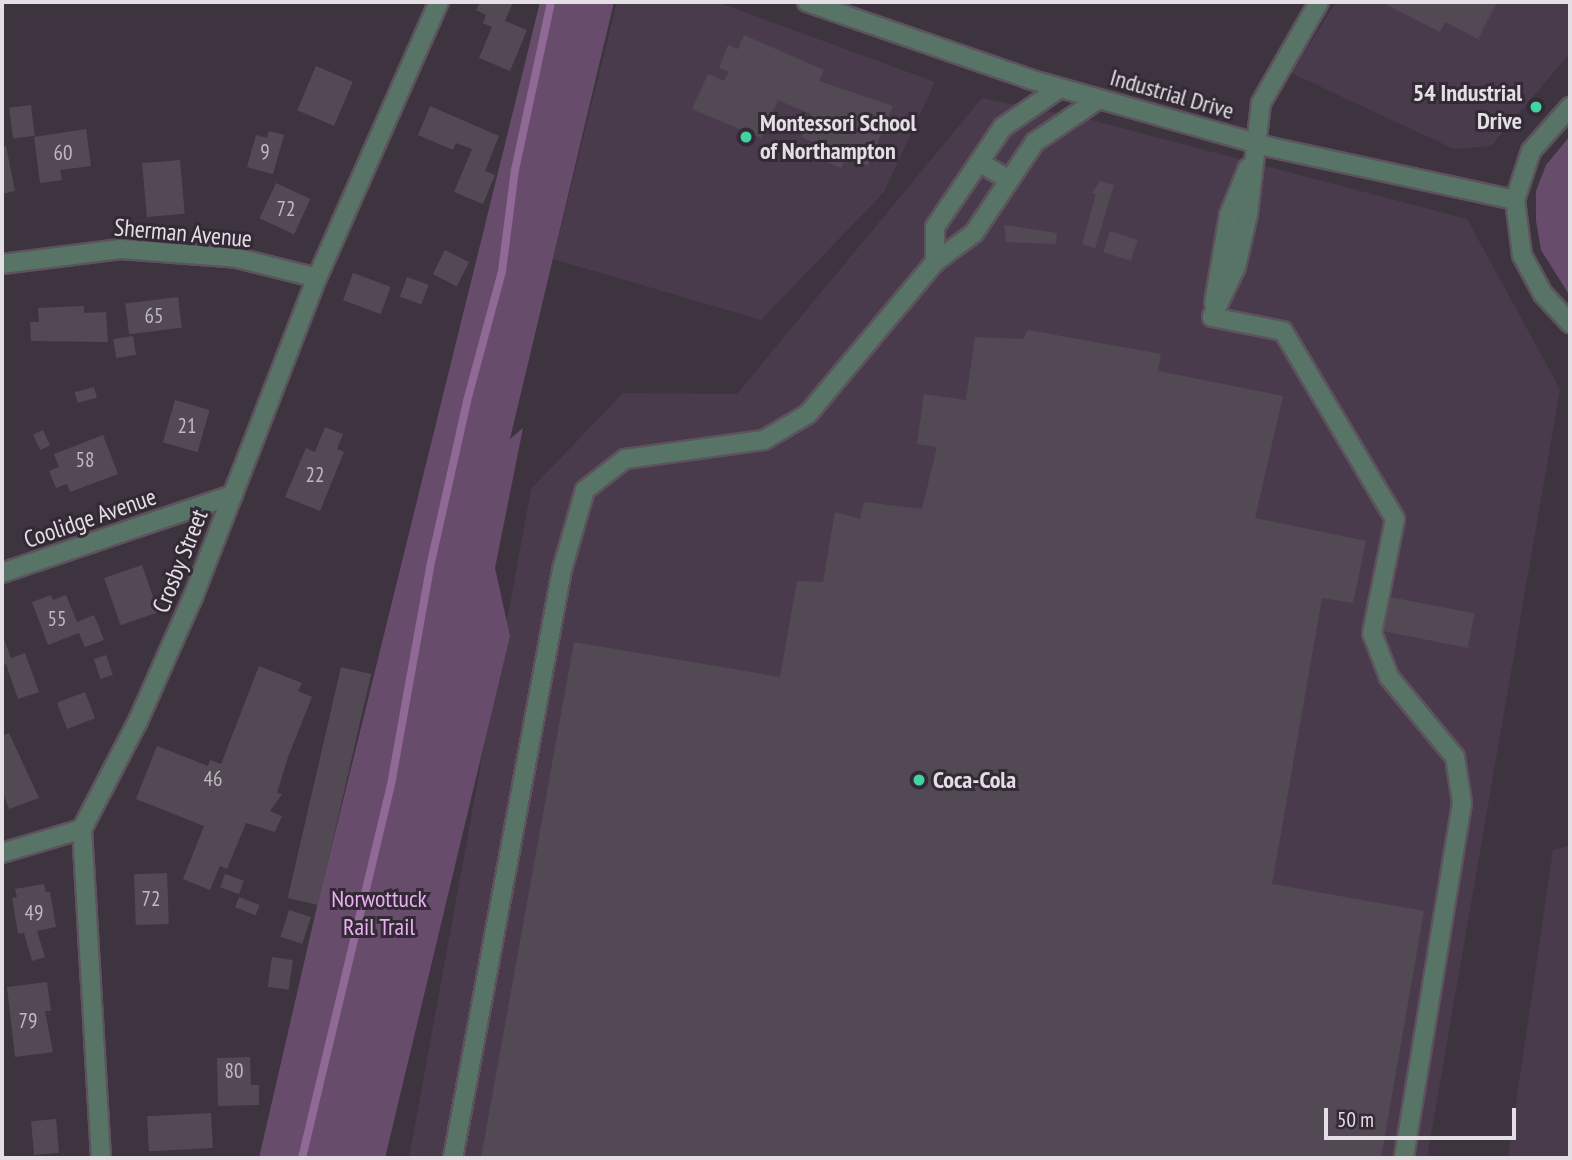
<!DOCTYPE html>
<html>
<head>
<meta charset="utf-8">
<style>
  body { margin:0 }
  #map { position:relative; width:1572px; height:1160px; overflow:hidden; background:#3e343f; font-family:"PT Sans Narrow",sans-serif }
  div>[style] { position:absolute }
  .built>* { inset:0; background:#493b4b }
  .green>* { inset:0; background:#684c6c }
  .stream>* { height:8px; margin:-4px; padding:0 4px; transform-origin:4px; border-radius:4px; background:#916997 }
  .building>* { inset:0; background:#534955; transform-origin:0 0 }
  .roads { filter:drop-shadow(2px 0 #5c535d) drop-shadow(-2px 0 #5c535d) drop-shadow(0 2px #5c535d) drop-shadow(0 -2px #5c535d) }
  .minor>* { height:18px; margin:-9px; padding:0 9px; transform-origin:9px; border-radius:9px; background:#587467 }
  .dots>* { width:19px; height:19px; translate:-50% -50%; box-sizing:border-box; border:4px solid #332a35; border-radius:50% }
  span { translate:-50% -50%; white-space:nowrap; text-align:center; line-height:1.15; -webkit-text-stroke:6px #332a35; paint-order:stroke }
  .number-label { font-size:21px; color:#c0b9c1 }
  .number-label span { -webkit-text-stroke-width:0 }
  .poi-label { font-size:24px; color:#e4dee5; font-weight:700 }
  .right { translate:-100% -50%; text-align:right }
  .left { translate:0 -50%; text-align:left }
  .street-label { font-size:24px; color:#e4dee5 }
  .park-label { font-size:24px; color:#ebb0f4 }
  .frame { position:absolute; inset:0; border:4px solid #e4dee5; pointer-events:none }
  .scale { position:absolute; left:1324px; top:1108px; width:192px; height:32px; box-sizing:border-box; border:4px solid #e4dee5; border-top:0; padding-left:9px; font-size:21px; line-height:24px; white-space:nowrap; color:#e4dee5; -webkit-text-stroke:5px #332a35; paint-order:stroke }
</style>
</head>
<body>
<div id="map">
  <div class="built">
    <div style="clip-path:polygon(617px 2px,717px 2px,935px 82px,884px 192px,761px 320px,553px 259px)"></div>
    <div style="clip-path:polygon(1336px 2px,1570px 2px,1570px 53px,1491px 146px,1454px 149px,1291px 73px)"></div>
    <div style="clip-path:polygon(982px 98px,1091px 120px,1467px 219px,1560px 389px,1427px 1158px,409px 1158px,531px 489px,623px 393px,737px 394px)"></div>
    <div style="clip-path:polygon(1570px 846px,1570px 1158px,1508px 1158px,1553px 850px)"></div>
  </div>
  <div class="green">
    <div style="clip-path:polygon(540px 2px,614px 2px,510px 439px,523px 428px,495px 568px,510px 636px,385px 1158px,259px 1158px,319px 898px)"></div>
    <div style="clip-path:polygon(1570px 136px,1570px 296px,1541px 250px,1536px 221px,1536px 191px,1546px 165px)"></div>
  </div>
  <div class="stream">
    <div style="left:302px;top:1158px;width:390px;rotate:-76.6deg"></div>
    <div style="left:392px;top:779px;width:215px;rotate:-79.8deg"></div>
    <div style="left:430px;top:567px;width:170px;rotate:-77.4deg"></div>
    <div style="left:467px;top:401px;width:135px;rotate:-74.9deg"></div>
    <div style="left:502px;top:271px;width:102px;rotate:-82.7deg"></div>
    <div style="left:515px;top:170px;width:172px;rotate:-77.9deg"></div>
  </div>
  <div class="building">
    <div style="clip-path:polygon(480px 2px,513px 2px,505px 21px,527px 30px,510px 71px,479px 58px,492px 27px,483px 23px,486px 15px,476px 10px)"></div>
    <div style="clip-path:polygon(1381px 2px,1497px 2px,1478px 39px,1445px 22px,1440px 32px)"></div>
    <div style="clip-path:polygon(744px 35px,824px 70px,819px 81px,893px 106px,868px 166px,846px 157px,841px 168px,820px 159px,825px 147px,801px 137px,811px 114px,778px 100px,761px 138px,692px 109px,708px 74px,724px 81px,729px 72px,719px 68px,728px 45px,738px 49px)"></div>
    <div style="left:316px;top:66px;width:40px;height:48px;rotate:23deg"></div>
    <div style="left:31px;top:105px;width:31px;height:22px;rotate:83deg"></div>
    <div style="clip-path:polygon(430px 106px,499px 136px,485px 171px,495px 175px,483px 204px,454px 192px,472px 149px,456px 143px,453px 150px,418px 135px)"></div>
    <div style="clip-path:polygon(86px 129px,91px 166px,60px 170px,62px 180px,40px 183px,34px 137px)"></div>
    <div style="clip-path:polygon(269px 131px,284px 135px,273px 174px,247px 167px,256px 135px,267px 138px)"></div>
    <div style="clip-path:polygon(6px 146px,15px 191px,2px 194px,2px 147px)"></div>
    <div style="left:180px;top:160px;width:54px;height:38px;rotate:85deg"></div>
    <div style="clip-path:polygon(1100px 181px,1114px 185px,1095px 248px,1082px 244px,1096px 194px,1092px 193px)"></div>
    <div style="left:276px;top:183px;width:38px;height:39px;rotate:25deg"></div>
    <div style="clip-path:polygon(1004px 225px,1057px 233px,1056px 244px,1006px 242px)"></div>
    <div style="left:1110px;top:231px;width:29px;height:22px;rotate:18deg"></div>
    <div style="left:445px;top:250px;width:27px;height:27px;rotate:27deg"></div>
    <div style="left:353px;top:273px;width:40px;height:29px;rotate:20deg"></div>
    <div style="left:407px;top:277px;width:23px;height:21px;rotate:20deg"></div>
    <div style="left:178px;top:297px;width:31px;height:53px;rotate:83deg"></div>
    <div style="clip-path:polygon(84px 306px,84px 313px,106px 312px,108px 342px,31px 341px,30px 322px,39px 322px,38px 308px)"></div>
    <div style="clip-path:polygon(1028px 330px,1161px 354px,1158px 371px,1283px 396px,1255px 518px,1366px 541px,1353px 603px,1322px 598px,1272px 884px,1424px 911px,1381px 1158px,481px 1158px,574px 642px,780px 677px,797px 581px,823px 582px,835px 512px,860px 519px,864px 502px,922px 509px,937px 447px,917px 444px,924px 394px,966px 400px,975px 337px,1023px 339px)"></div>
    <div style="left:133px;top:336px;width:19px;height:20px;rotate:81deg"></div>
    <div style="left:94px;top:387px;width:11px;height:20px;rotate:75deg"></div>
    <div style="left:175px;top:400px;width:36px;height:44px;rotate:16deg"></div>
    <div style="clip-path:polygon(325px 427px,343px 434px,337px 449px,344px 452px,320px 511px,285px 497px,306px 448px,315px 452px)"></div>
    <div style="left:43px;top:430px;width:17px;height:11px;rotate:65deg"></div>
    <div style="clip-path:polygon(103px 435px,118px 474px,70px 492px,67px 484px,56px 488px,49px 471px,59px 467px,54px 454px)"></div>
    <div style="left:142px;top:565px;width:50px;height:40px;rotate:71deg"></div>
    <div style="clip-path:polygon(51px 595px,53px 600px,66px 595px,77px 622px,94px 615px,104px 640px,85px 647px,79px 633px,48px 645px,32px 602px)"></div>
    <div style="left:1390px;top:597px;width:86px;height:35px;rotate:11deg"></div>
    <div style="clip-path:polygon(2px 634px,11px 658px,25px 653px,39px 692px,18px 699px,6px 664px,2px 666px)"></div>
    <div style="left:106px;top:655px;width:21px;height:13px;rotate:71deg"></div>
    <div style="clip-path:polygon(259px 666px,302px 683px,298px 691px,312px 697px,288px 757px,277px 793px,282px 794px,270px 811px,282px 816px,275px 832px,246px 823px,227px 869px,220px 866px,210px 890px,183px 879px,204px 826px,136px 799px,157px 746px,208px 766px,210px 760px,221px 764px)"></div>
    <div style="left:341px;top:667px;width:31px;height:237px;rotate:13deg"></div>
    <div style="left:85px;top:692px;width:28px;height:30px;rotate:69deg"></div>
    <div style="clip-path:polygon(9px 733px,39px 798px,9px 809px,2px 790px,2px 736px)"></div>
    <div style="left:167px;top:873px;width:51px;height:33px;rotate:88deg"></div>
    <div style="left:225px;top:874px;width:20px;height:14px;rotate:20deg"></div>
    <div style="clip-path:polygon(44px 884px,46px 892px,50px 892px,56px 927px,37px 931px,45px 957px,32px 961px,24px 933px,18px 934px,12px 898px,17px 897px,15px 889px)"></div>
    <div style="left:239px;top:897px;width:22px;height:11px;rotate:21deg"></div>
    <div style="left:289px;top:910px;width:23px;height:28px;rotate:18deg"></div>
    <div style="left:272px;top:957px;width:21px;height:30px;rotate:8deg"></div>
    <div style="clip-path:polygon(47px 982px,51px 1011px,45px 1011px,53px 1052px,15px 1057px,7px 987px)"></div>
    <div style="clip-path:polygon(250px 1057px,251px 1085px,259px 1085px,259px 1105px,218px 1106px,217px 1058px)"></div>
    <div style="left:211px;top:1113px;width:35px;height:64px;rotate:87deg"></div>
    <div style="left:56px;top:1119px;width:34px;height:25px;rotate:85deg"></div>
  </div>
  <div class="roads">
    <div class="minor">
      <div style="left:807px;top:2px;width:235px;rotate:19.1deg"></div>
      <div style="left:1029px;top:79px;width:250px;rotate:15.8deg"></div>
      <div style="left:1270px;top:147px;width:251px;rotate:12.2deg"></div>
      <div style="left:1570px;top:107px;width:59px;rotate:131.6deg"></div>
      <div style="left:1531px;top:151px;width:52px;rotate:108.1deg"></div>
      <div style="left:1515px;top:200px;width:55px;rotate:82.7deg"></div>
      <div style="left:1522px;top:255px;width:44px;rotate:61.7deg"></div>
      <div style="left:1543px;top:294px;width:40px;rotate:47deg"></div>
      <div style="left:979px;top:162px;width:35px;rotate:31deg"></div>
      <div style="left:935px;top:262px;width:35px;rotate:-90deg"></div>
      <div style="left:935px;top:227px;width:121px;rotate:-55.8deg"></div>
      <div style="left:1003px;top:127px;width:69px;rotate:-34.4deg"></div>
      <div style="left:2px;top:264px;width:120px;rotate:-7.2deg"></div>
      <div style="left:121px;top:249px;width:116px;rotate:4.4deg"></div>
      <div style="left:237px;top:258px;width:82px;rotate:14deg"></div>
      <div style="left:1214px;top:303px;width:89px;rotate:-80.3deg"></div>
      <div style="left:1229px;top:215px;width:51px;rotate:-68deg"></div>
      <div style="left:1212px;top:317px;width:72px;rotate:11.2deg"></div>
      <div style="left:1283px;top:331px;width:219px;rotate:59.2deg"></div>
      <div style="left:1395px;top:519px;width:116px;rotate:101.4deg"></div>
      <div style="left:1372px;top:633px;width:47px;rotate:68.9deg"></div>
      <div style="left:1389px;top:677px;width:104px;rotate:50.5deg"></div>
      <div style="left:1455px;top:757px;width:47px;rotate:81.3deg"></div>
      <div style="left:1462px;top:803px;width:360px;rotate:99.3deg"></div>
      <div style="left:1212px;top:317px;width:55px;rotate:-64.4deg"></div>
      <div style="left:1236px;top:267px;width:54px;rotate:-77.2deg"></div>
      <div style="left:1248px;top:214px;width:112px;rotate:-83.3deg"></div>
      <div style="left:1261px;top:103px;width:116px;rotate:-60.1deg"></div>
      <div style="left:2px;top:573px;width:244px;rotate:-18.7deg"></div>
      <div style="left:2px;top:853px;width:84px;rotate:-16.7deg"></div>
      <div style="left:101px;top:1158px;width:330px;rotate:-93.3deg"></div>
      <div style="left:82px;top:829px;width:122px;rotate:-62.6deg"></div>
      <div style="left:138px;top:721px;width:136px;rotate:-66.1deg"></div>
      <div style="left:193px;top:597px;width:342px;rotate:-68.8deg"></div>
      <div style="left:317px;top:278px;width:302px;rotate:-66.2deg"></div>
      <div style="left:453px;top:1158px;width:598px;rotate:-79.5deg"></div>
      <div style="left:562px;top:570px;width:83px;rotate:-74deg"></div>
      <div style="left:585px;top:490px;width:51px;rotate:-37.8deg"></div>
      <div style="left:625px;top:459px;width:140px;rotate:-7.8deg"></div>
      <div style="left:764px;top:440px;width:51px;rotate:-30.6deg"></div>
      <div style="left:808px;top:414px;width:198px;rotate:-50.1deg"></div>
      <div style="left:935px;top:262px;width:49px;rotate:-36.6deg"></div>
      <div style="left:974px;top:233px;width:110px;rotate:-56.2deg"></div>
      <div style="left:1035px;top:142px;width:77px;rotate:-33.9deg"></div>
    </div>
  </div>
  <div class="dots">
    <div style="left:1536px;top:107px;background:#41d4a1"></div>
    <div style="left:746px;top:137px;background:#41d4a1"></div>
    <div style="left:919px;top:780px;background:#41d4a1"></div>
  </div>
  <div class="number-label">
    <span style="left:265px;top:152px">9</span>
    <span style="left:63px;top:153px">60</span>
    <span style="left:286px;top:209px">72</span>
    <span style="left:154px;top:316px">65</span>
    <span style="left:187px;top:426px">21</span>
    <span style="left:85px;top:460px">58</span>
    <span style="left:315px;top:475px">22</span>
    <span style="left:57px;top:619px">55</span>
    <span style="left:213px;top:779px">46</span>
    <span style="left:151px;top:899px">72</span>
    <span style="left:34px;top:913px">49</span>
    <span style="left:28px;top:1021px">79</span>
    <span style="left:234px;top:1071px">80</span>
  </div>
  <div class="poi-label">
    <span class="right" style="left:1522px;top:107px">54 Industrial<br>Drive</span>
    <span class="left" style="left:760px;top:137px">Montessori School<br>of Northampton</span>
    <span class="left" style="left:933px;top:780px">Coca-Cola</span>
  </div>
  <div class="street-label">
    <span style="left:1172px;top:94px;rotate:16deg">Industrial Drive</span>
    <span style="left:183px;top:233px;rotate:5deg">Sherman Avenue</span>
    <span style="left:90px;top:518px;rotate:-19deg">Coolidge Avenue</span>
    <span style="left:180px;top:561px;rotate:-68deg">Crosby Street</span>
  </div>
  <div class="park-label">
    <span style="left:379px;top:913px">Norwottuck<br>Rail Trail</span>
  </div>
  <div class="frame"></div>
  <div class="scale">50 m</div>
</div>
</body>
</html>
